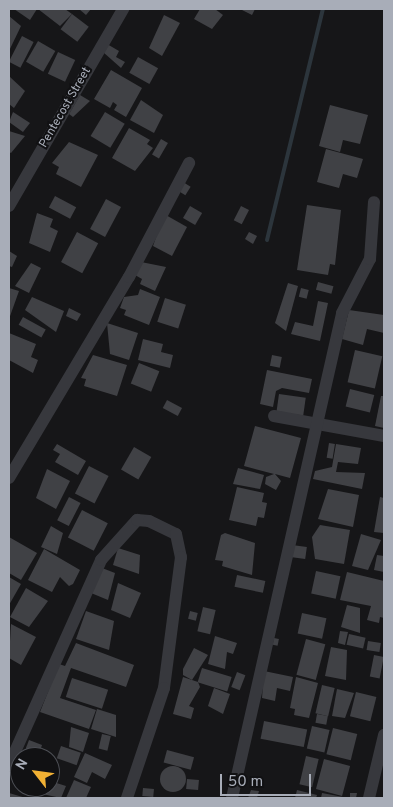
<!DOCTYPE html>
<html>
<head>
<meta charset="utf-8">
<style>
  body { margin:0 }
  #map { position:relative; width:393px; height:807px; overflow:hidden; background:#161618; font-family:Overpass,sans-serif }
  div>[style] { position:absolute }
  .stream>* { height:4px; margin:-2px; padding:0 2px; transform-origin:2px; border-radius:2px; background:#2c353c }
  .building>* { inset:0; background:#404145; transform-origin:0 0 }
  .round { border-radius:50% }
  .minor>* { height:12px; margin:-6px; padding:0 6px; transform-origin:6px; border-radius:6px; background:#37383d }
  span { translate:-50% -50%; white-space:nowrap; text-align:center; line-height:1.15; -webkit-text-stroke:4px #111113; paint-order:stroke }
  .street-label { font-size:12px; color:#a8adb8 }
  .frame { position:absolute; inset:0; border:10px solid #a8adb8; pointer-events:none }
  .north { position:absolute; left:10px; top:747px; width:50px; height:50px; box-sizing:border-box; background:#111113; border:1px solid #4d4f55; border-radius:50%; rotate:300deg; font-size:14px; font-weight:700; line-height:20px; text-align:center; color:#a8adb8 }
  .north::after { content:''; display:block; margin:auto; width:18px; height:22px; background:#f2b134; clip-path:polygon(50% 0,100% 100%,50% 72%,0 100%) }
  .scale { position:absolute; left:220px; top:774px; width:91px; height:22px; box-sizing:border-box; border:2px solid #a8adb8; border-top:0; padding-left:6px; font-size:15px; line-height:18px; white-space:nowrap; color:#a8adb8; -webkit-text-stroke:4px #111113; paint-order:stroke }
</style>
</head>
<body>
<div id="map">
  <div class="stream">
    <div style="left:267px;top:240px;width:238px;rotate:-76.4deg"></div>
  </div>
  <div class="building">
    <div style="clip-path:polygon(14px 9px,37px 9px,30px 20px)"></div>
    <div style="clip-path:polygon(38px 9px,65px 9px,72px 14px,60px 26px)"></div>
    <div style="clip-path:polygon(79px 9px,91px 9px,86px 15px)"></div>
    <div style="clip-path:polygon(200px 9px,215px 9px,223px 15px,212px 29px,194px 19px)"></div>
    <div style="clip-path:polygon(240px 9px,255px 9px,252px 15px)"></div>
    <div style="left:72px;top:14px;width:21px;height:19px;rotate:37deg"></div>
    <div style="clip-path:polygon(164px 15px,180px 23px,162px 56px,149px 48px)"></div>
    <div style="clip-path:polygon(9px 16px,21px 26px,9px 51px)"></div>
    <div style="left:22px;top:36px;width:13px;height:29px;rotate:27deg"></div>
    <div style="left:38px;top:41px;width:20px;height:24px;rotate:30deg"></div>
    <div style="clip-path:polygon(107px 44px,119px 51px,116px 57px,125px 62px,121px 68px,103px 52px)"></div>
    <div style="left:58px;top:52px;width:19px;height:24px;rotate:25deg"></div>
    <div style="left:138px;top:57px;width:23px;height:18px;rotate:29deg"></div>
    <div style="clip-path:polygon(111px 70px,142px 88px,126px 117px,114px 110px,117px 105px,113px 102px,110px 108px,94px 99px)"></div>
    <div style="clip-path:polygon(9px 76px,25px 91px,14px 108px,9px 104px)"></div>
    <div style="clip-path:polygon(80px 95px,90px 101px,73px 117px,69px 114px)"></div>
    <div style="clip-path:polygon(141px 100px,163px 115px,154px 133px,130px 120px)"></div>
    <div style="clip-path:polygon(330px 105px,368px 115px,360px 144px,343px 140px,340px 152px,319px 146px)"></div>
    <div style="clip-path:polygon(13px 112px,30px 123px,23px 132px,9px 122px)"></div>
    <div style="left:105px;top:112px;width:23px;height:28px;rotate:31deg"></div>
    <div style="clip-path:polygon(129px 128px,150px 140px,147px 144px,153px 148px,135px 171px,112px 158px)"></div>
    <div style="clip-path:polygon(9px 131px,25px 136px,11px 153px,9px 152px)"></div>
    <div style="left:161px;top:139px;width:8px;height:18px;rotate:30deg"></div>
    <div style="clip-path:polygon(69px 142px,98px 155px,81px 187px,56px 174px,59px 167px,52px 163px)"></div>
    <div style="clip-path:polygon(326px 149px,363px 159px,357px 178px,343px 174px,339px 188px,317px 182px)"></div>
    <div style="left:183px;top:182px;width:9px;height:10px;rotate:32deg"></div>
    <div style="left:55px;top:196px;width:24px;height:13px;rotate:28deg"></div>
    <div style="left:106px;top:199px;width:17px;height:34px;rotate:28deg"></div>
    <div style="clip-path:polygon(307px 205px,341px 210px,335px 265px,330px 264px,328px 275px,297px 270px)"></div>
    <div style="left:190px;top:206px;width:14px;height:14px;rotate:30deg"></div>
    <div style="left:241px;top:206px;width:9px;height:16px;rotate:27deg"></div>
    <div style="clip-path:polygon(37px 213px,53px 219px,50px 227px,58px 231px,50px 252px,29px 243px)"></div>
    <div style="clip-path:polygon(164px 214px,187px 227px,172px 256px,153px 246px)"></div>
    <div style="left:77px;top:232px;width:24px;height:34px;rotate:28deg"></div>
    <div style="clip-path:polygon(249px 232px,257px 236px,253px 244px,245px 239px)"></div>
    <div style="clip-path:polygon(9px 251px,17px 256px,12px 267px,9px 266px)"></div>
    <div style="clip-path:polygon(141px 262px,166px 267px,155px 291px,140px 284px,142px 279px,135px 275px)"></div>
    <div style="clip-path:polygon(31px 263px,41px 268px,29px 293px,15px 286px)"></div>
    <div style="left:318px;top:282px;width:16px;height:8px;rotate:15deg"></div>
    <div style="clip-path:polygon(288px 283px,298px 286px,286px 331px,275px 323px)"></div>
    <div style="clip-path:polygon(9px 288px,19px 291px,9px 319px)"></div>
    <div style="left:301px;top:288px;width:8px;height:9px;rotate:14deg"></div>
    <div style="clip-path:polygon(140px 289px,160px 297px,149px 325px,124px 315px,126px 310px,120px 308px,124px 297px,138px 295px)"></div>
    <div style="clip-path:polygon(32px 297px,64px 311px,56px 332px,25px 310px)"></div>
    <div style="left:165px;top:298px;width:22px;height:25px;rotate:18deg"></div>
    <div style="clip-path:polygon(318px 301px,328px 303px,320px 341px,291px 334px,295px 322px,313px 326px)"></div>
    <div style="clip-path:polygon(69px 308px,81px 314px,77px 321px,66px 316px)"></div>
    <div style="clip-path:polygon(349px 310px,384px 315px,384px 333px,367px 329px,363px 345px,342px 339px)"></div>
    <div style="left:23px;top:317px;width:26px;height:9px;rotate:29deg"></div>
    <div style="clip-path:polygon(107px 323px,138px 333px,129px 360px,110px 354px)"></div>
    <div style="clip-path:polygon(9px 333px,36px 344px,31px 357px,38px 360px,33px 373px,9px 360px)"></div>
    <div style="clip-path:polygon(143px 339px,163px 344px,161px 352px,173px 355px,170px 368px,138px 360px)"></div>
    <div style="left:355px;top:350px;width:28px;height:33px;rotate:13deg"></div>
    <div style="clip-path:polygon(93px 355px,127px 365px,117px 396px,84px 386px,86px 379px,81px 378px)"></div>
    <div style="left:272px;top:355px;width:10px;height:11px;rotate:11deg"></div>
    <div style="left:139px;top:363px;width:22px;height:22px;rotate:22deg"></div>
    <div style="clip-path:polygon(267px 370px,312px 379px,309px 393px,282px 388px,276px 391px,273px 407px,260px 404px)"></div>
    <div style="left:350px;top:389px;width:25px;height:18px;rotate:14deg"></div>
    <div style="left:279px;top:394px;width:27px;height:18px;rotate:8deg"></div>
    <div style="clip-path:polygon(381px 396px,384px 396px,384px 428px,375px 426px)"></div>
    <div style="left:167px;top:400px;width:17px;height:9px;rotate:28deg"></div>
    <div style="clip-path:polygon(255px 426px,301px 438px,290px 478px,275px 474px,281px 481px,276px 490px,265px 484px,266px 477px,274px 474px,244px 466px)"></div>
    <div style="left:329px;top:443px;width:6px;height:15px;rotate:9deg"></div>
    <div style="clip-path:polygon(57px 444px,86px 461px,78px 475px,55px 462px,60px 454px,53px 450px)"></div>
    <div style="clip-path:polygon(336px 444px,361px 448px,358px 464px,338px 462px,336px 472px,365px 473px,362px 489px,313px 479px,315px 471px,332px 467px)"></div>
    <div style="left:134px;top:447px;width:20px;height:26px;rotate:30deg"></div>
    <div style="left:89px;top:466px;width:22px;height:31px;rotate:27deg"></div>
    <div style="clip-path:polygon(238px 468px,264px 475px,260px 489px,233px 484px)"></div>
    <div style="clip-path:polygon(47px 469px,70px 481px,56px 509px,36px 498px)"></div>
    <div style="clip-path:polygon(237px 487px,264px 493px,262px 502px,267px 503px,264px 518px,258px 517px,256px 526px,229px 520px)"></div>
    <div style="clip-path:polygon(328px 489px,359px 495px,353px 527px,318px 519px)"></div>
    <div style="left:69px;top:497px;width:13px;height:26px;rotate:27deg"></div>
    <div style="clip-path:polygon(380px 497px,384px 498px,384px 533px,374px 532px)"></div>
    <div style="left:82px;top:510px;width:29px;height:31px;rotate:27deg"></div>
    <div style="clip-path:polygon(320px 525px,350px 530px,344px 564px,315px 559px,312px 537px)"></div>
    <div style="clip-path:polygon(51px 526px,63px 533px,57px 554px,41px 547px)"></div>
    <div style="clip-path:polygon(225px 533px,255px 543px,252px 575px,222px 566px,223px 561px,215px 560px,221px 535px)"></div>
    <div style="clip-path:polygon(361px 534px,381px 540px,368px 570px,352px 566px)"></div>
    <div style="clip-path:polygon(9px 537px,37px 553px,21px 580px,9px 573px)"></div>
    <div style="left:292px;top:545px;width:15px;height:12px;rotate:8deg"></div>
    <div style="clip-path:polygon(118px 548px,140px 555px,139px 574px,113px 565px)"></div>
    <div style="clip-path:polygon(44px 549px,80px 570px,73px 584px,69px 586px,60px 577px,52px 592px,28px 580px)"></div>
    <div style="clip-path:polygon(377px 555px,384px 556px,384px 572px,374px 570px)"></div>
    <div style="clip-path:polygon(102px 568px,115px 573px,108px 600px,91px 593px)"></div>
    <div style="left:316px;top:571px;width:25px;height:23px;rotate:12deg"></div>
    <div style="clip-path:polygon(347px 572px,384px 581px,384px 618px,380px 617px,379px 623px,367px 620px,371px 606px,340px 600px)"></div>
    <div style="left:237px;top:575px;width:29px;height:12px;rotate:12deg"></div>
    <div style="clip-path:polygon(9px 577px,21px 584px,9px 605px)"></div>
    <div style="clip-path:polygon(118px 583px,141px 593px,130px 618px,111px 610px)"></div>
    <div style="clip-path:polygon(26px 588px,48px 601px,29px 627px,10px 617px)"></div>
    <div style="clip-path:polygon(347px 605px,360px 608px,360px 633px,341px 627px)"></div>
    <div style="left:203px;top:607px;width:13px;height:25px;rotate:13deg"></div>
    <div style="clip-path:polygon(86px 611px,114px 621px,109px 650px,76px 639px)"></div>
    <div style="left:190px;top:611px;width:8px;height:8px;rotate:14deg"></div>
    <div style="left:302px;top:613px;width:25px;height:21px;rotate:12deg"></div>
    <div style="clip-path:polygon(11px 624px,36px 637px,21px 665px,9px 658px)"></div>
    <div style="clip-path:polygon(340px 631px,348px 632px,345px 645px,338px 643px)"></div>
    <div style="left:349px;top:634px;width:17px;height:11px;rotate:13deg"></div>
    <div style="clip-path:polygon(215px 636px,237px 643px,233px 654px,227px 652px,225px 669px,208px 664px)"></div>
    <div style="left:274px;top:638px;width:5px;height:7px;rotate:11deg"></div>
    <div style="left:306px;top:639px;width:20px;height:37px;rotate:15deg"></div>
    <div style="left:368px;top:641px;width:13px;height:9px;rotate:9deg"></div>
    <div style="clip-path:polygon(76px 643px,134px 665px,126px 687px,71px 668px,60px 698px,96px 710px,89px 729px,40px 712px,59px 664px,65px 666px)"></div>
    <div style="clip-path:polygon(331px 647px,347px 650px,346px 680px,325px 676px)"></div>
    <div style="clip-path:polygon(194px 648px,208px 655px,192px 680px,183px 675px,183px 669px)"></div>
    <div style="left:374px;top:655px;width:10px;height:22px;rotate:11deg"></div>
    <div style="left:202px;top:668px;width:31px;height:15px;rotate:17deg"></div>
    <div style="clip-path:polygon(264px 671px,293px 677px,290px 691px,277px 688px,275px 701px,262px 698px)"></div>
    <div style="left:237px;top:672px;width:9px;height:16px;rotate:21deg"></div>
    <div style="clip-path:polygon(183px 677px,198px 682px,200px 687px,189px 706px,194px 708px,191px 719px,173px 714px)"></div>
    <div style="clip-path:polygon(296px 677px,318px 683px,309px 718px,294px 715px,295px 709px,290px 708px)"></div>
    <div style="left:72px;top:678px;width:38px;height:20px;rotate:18deg"></div>
    <div style="left:322px;top:685px;width:13px;height:29px;rotate:13deg"></div>
    <div style="clip-path:polygon(214px 688px,230px 694px,223px 714px,208px 706px)"></div>
    <div style="clip-path:polygon(337px 689px,354px 693px,345px 718px,332px 716px)"></div>
    <div style="left:356px;top:692px;width:21px;height:25px;rotate:14deg"></div>
    <div style="clip-path:polygon(97px 709px,116px 715px,116px 737px,91px 729px)"></div>
    <div style="left:317px;top:714px;width:11px;height:9px;rotate:10deg"></div>
    <div style="left:264px;top:721px;width:44px;height:18px;rotate:11deg"></div>
    <div style="left:312px;top:726px;width:18px;height:23px;rotate:13deg"></div>
    <div style="clip-path:polygon(71px 727px,89px 733px,83px 752px,69px 747px)"></div>
    <div style="left:333px;top:728px;width:25px;height:27px;rotate:14deg"></div>
    <div style="left:102px;top:734px;width:9px;height:15px;rotate:13deg"></div>
    <div style="left:29px;top:740px;width:14px;height:9px;rotate:21deg"></div>
    <div style="left:61px;top:746px;width:21px;height:13px;rotate:19deg"></div>
    <div style="left:167px;top:750px;width:28px;height:13px;rotate:15deg"></div>
    <div style="clip-path:polygon(28px 752px,40px 757px,25px 757px)"></div>
    <div style="clip-path:polygon(85px 753px,112px 765px,105px 779px,92px 772px,87px 783px,74px 777px)"></div>
    <div style="left:306px;top:756px;width:13px;height:29px;rotate:13deg"></div>
    <div style="left:324px;top:759px;width:27px;height:31px;rotate:15deg"></div>
    <div style="clip-path:polygon(50px 761px,55px 762px,50px 772px)"></div>
    <div class="round" style="left:160px;top:766px;width:26px;height:26px"></div>
    <div style="left:187px;top:779px;width:12px;height:10px;rotate:5deg"></div>
    <div style="clip-path:polygon(74px 780px,91px 787px,86px 798px,66px 798px)"></div>
    <div style="clip-path:polygon(50px 781px,66px 786px,61px 798px,33px 792px,35px 787px,50px 787px)"></div>
    <div style="left:143px;top:788px;width:11px;height:8px;rotate:5deg"></div>
    <div style="clip-path:polygon(251px 790px,259px 791px,257px 798px,248px 798px)"></div>
    <div style="clip-path:polygon(297px 790px,317px 795px,316px 798px,295px 798px)"></div>
    <div style="clip-path:polygon(9px 793px,26px 798px,9px 798px)"></div>
    <div style="clip-path:polygon(322px 793px,343px 797px,342px 798px,321px 798px)"></div>
    <div style="clip-path:polygon(350px 793px,357px 793px,356px 798px,350px 798px)"></div>
  </div>
  <div class="minor">
    <div style="left:9px;top:206px;width:228px;rotate:-59.9deg"></div>
    <div style="left:274px;top:416px;width:112px;rotate:10.3deg"></div>
    <div style="left:9px;top:478px;width:234px;rotate:-59.2deg"></div>
    <div style="left:129px;top:277px;width:129px;rotate:-62.2deg"></div>
    <div style="left:9px;top:765px;width:225px;rotate:-65.8deg"></div>
    <div style="left:101px;top:560px;width:54px;rotate:-48deg"></div>
    <div style="left:137px;top:520px;width:12px;rotate:5deg"></div>
    <div style="left:149px;top:521px;width:30px;rotate:26deg"></div>
    <div style="left:176px;top:534px;width:24px;rotate:78deg"></div>
    <div style="left:181px;top:557px;width:132px;rotate:97.4deg"></div>
    <div style="left:164px;top:688px;width:116px;rotate:108.6deg"></div>
    <div style="left:232px;top:798px;width:497px;rotate:-77.2deg"></div>
    <div style="left:342px;top:313px;width:61px;rotate:-62.6deg"></div>
    <div style="left:370px;top:259px;width:57px;rotate:-86deg"></div>
    <div style="left:369px;top:798px;width:65px;rotate:-76.6deg"></div>
  </div>
  <div class="street-label">
    <span style="left:66px;top:108px;rotate:-60deg">Pentecost Street</span>
  </div>
  <div class="frame"></div>
  <div class="north">N</div>
  <div class="scale">50 m</div>
</div>
</body>
</html>
